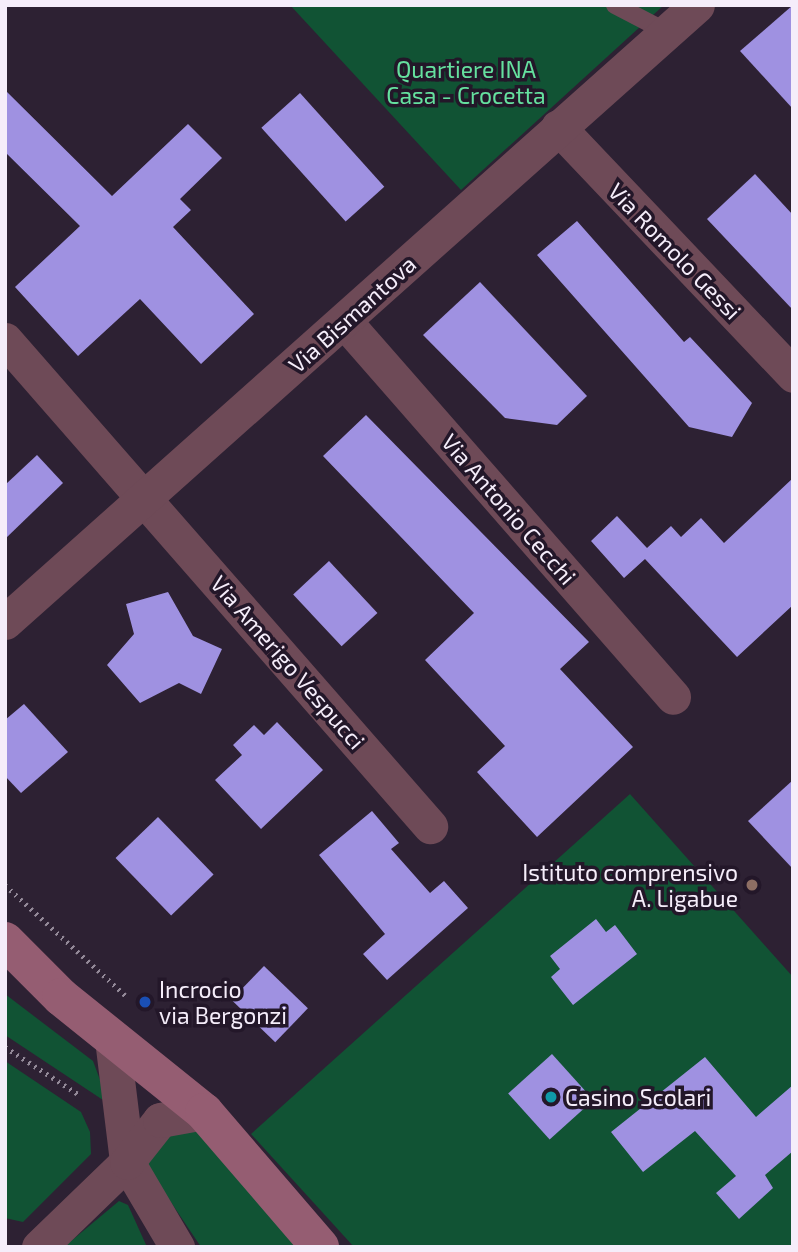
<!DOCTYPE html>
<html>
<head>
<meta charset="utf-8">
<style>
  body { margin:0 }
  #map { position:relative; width:798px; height:1252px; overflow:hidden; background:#2d2133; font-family:"Exo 2",sans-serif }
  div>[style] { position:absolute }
  .green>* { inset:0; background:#115334 }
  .building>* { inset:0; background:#9f91e1; transform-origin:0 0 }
  .path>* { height:4.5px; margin-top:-2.25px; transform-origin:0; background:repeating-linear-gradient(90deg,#938998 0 2px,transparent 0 7px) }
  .lane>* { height:18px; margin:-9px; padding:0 9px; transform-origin:9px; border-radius:9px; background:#6e4a57 }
  .street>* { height:35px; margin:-17.5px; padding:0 17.5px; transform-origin:17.5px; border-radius:17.5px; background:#6e4a57 }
  .secondary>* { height:38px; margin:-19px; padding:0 19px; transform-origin:19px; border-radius:19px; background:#955d72 }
  .dots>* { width:19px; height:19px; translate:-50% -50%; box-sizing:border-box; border:4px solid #231729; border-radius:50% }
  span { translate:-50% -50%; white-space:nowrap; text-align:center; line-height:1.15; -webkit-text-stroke:7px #231729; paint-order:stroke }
  .park-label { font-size:23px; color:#65e19f }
  .street-label { font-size:23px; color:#f5edfa }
  .poi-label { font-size:23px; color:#f5edfa }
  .right { translate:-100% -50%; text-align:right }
  .left { translate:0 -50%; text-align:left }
  .frame { position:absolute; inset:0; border:7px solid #f5edfa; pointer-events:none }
</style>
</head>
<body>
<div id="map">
  <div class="green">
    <div style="clip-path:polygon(290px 5px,664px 5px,461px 190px)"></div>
    <div style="clip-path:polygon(630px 794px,793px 977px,793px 1247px,354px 1247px,251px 1134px)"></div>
    <div style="clip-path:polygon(5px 994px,93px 1061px,109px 1104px,5px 1035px)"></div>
    <div style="clip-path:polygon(5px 1061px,81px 1112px,90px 1132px,91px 1154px,23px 1222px,5px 1218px)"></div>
    <div style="clip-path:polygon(206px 1116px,324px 1247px,201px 1247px,142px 1159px,168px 1117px)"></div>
    <div style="clip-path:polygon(119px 1201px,128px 1205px,147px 1247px,64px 1247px)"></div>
  </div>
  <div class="building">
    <div style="clip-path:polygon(793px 5px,793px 109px,740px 51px)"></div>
    <div style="clip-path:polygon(5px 90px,112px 196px,188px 124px,222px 158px,180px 199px,191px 210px,173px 227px,254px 314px,201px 364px,140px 299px,78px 356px,15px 287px,80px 226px,5px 152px)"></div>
    <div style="left:300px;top:93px;width:126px;height:52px;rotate:48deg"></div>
    <div style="clip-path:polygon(755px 174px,793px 215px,793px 310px,707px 219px)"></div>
    <div style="clip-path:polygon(577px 221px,684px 342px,690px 337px,752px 403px,732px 437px,689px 427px,537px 255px)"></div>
    <div style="clip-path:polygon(480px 282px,587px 396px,557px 425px,505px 418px,423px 335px)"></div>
    <div style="clip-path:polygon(366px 415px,589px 642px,560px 669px,633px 747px,537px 837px,477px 772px,505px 746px,425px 660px,474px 613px,323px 456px)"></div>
    <div style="clip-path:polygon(37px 455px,63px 483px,5px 539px,5px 485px)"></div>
    <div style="clip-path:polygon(793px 478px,793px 605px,737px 657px,645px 559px,624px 578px,591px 541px,617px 516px,647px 548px,671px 526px,681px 537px,701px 518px,724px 543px)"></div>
    <div style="left:329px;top:561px;width:71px;height:49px;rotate:47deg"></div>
    <div style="clip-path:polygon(168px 592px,193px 636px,222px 649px,201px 694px,179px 683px,140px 703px,107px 665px,134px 634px,126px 604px)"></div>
    <div style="clip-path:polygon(24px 704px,68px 752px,21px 793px,5px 776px,5px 720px)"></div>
    <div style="clip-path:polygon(277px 722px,323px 770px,261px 829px,215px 780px,242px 755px,233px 745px,254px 725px,264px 735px)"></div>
    <div style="clip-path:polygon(793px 780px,793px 869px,748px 821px)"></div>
    <div style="clip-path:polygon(372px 811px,399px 843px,391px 849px,430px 893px,444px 881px,468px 908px,387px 980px,363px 954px,385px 934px,319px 855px)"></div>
    <div style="left:158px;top:817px;width:80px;height:59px;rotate:46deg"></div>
    <div style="clip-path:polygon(596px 919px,606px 932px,615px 925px,637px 954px,573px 1005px,551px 977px,560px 969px,550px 956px)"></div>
    <div style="left:264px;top:966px;width:61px;height:47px;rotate:44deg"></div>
    <div style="left:552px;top:1054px;width:62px;height:59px;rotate:48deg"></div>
    <div style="clip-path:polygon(705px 1057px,756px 1117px,793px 1085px,793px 1151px,765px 1175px,773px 1188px,739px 1219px,716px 1193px,736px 1176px,695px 1131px,643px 1172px,611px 1132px)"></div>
  </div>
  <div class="path">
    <div style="left:5px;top:885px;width:164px;rotate:42.5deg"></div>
    <div style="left:5px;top:1047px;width:90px;rotate:32.8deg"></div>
  </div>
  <div class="lane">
    <div style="left:615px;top:5px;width:59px;rotate:27.4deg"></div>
  </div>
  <div class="street">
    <div style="left:558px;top:127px;width:342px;rotate:46.5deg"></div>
    <div style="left:345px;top:322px;width:498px;rotate:48.8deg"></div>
    <div style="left:5px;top:340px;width:646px;rotate:48.83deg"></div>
    <div style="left:5px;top:622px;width:927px;rotate:-41.72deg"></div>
    <div style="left:112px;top:1039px;width:124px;rotate:83deg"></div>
    <div style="left:127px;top:1162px;width:99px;rotate:59.5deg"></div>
    <div style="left:39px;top:1247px;width:122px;rotate:-44deg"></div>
    <div style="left:127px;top:1162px;width:53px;rotate:-51.8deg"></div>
    <div style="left:160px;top:1120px;width:45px;rotate:-10.3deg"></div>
  </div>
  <div class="secondary">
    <div style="left:5px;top:941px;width:79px;rotate:45deg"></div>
    <div style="left:61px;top:997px;width:184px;rotate:38.8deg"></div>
    <div style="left:204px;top:1112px;width:178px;rotate:49.3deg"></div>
  </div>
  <div class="dots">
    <div style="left:752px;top:885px;background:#8d6e63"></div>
    <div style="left:145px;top:1002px;background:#1a4fb4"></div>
    <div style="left:551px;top:1097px;background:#0f9aa8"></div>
  </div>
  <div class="park-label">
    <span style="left:466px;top:82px">Quartiere INA<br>Casa - Crocetta</span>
  </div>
  <div class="street-label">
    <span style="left:675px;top:251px;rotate:46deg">Via Romolo Gessi</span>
    <span style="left:352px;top:314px;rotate:-42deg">Via Bismantova</span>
    <span style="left:509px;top:509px;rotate:49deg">Via Antonio Cecchi</span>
    <span style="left:288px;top:662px;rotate:49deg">Via Amerigo Vespucci</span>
  </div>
  <div class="poi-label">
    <span class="right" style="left:738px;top:885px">Istituto comprensivo<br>A. Ligabue</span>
    <span class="left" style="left:159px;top:1002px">Incrocio<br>via Bergonzi</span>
    <span class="left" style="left:565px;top:1097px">Casino Scolari</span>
  </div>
  <div class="frame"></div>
</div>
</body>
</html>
